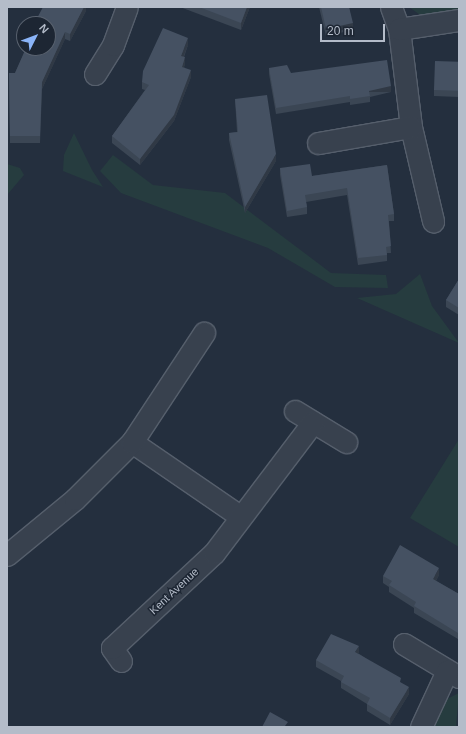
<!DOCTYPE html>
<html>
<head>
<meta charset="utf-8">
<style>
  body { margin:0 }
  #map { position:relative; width:466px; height:734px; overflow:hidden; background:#242f3e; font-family:Arial,sans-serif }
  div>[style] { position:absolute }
  .green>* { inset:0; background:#263c3f }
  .roads { filter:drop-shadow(1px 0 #565f6c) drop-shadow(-1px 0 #565f6c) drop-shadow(0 1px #565f6c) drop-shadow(0 -1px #565f6c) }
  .minor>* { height:21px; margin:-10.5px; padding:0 10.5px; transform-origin:10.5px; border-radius:10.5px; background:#38414e }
  .wall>* { inset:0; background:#3b4654 }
  .shaded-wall>* { inset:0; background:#303945; transform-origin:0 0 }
  .building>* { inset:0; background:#455162; transform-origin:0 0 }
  span { translate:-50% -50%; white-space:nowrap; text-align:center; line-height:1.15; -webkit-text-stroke:3px #1d2633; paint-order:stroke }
  .street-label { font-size:11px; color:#b4bcc9 }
  .frame { position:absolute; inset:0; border:8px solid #b4bcc9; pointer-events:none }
  .north { position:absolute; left:16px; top:16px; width:40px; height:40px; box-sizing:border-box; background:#1d2633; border:1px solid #59626f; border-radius:50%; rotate:48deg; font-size:11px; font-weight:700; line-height:16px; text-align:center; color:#b4bcc9 }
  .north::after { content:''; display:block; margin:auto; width:14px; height:18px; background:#8ab4f8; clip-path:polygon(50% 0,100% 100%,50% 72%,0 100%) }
  .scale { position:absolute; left:320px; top:24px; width:65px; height:18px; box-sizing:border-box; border:2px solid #b4bcc9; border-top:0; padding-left:5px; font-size:12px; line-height:14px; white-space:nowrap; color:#b4bcc9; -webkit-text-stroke:3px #1d2633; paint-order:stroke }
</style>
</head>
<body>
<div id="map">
  <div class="green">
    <div style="clip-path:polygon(409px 7px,459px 7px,459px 12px,423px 17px)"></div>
    <div style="clip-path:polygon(74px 133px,92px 170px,103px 187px,63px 171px,64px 155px)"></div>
    <div style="clip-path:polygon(113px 155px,153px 185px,225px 193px,331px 273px,386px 275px,388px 288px,335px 287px,268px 248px,121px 193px,100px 171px)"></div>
    <div style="clip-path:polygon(7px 164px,20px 168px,24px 175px,7px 195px)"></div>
    <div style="clip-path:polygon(420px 274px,432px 306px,459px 343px,357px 298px,396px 294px)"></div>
    <div style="clip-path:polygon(459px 439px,459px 547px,410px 518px)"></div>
    <div style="clip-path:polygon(459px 693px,456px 727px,432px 727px,443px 701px)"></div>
  </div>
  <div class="roads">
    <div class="minor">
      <div style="left:391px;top:7px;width:23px;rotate:70deg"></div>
      <div style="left:399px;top:29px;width:99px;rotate:83deg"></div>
      <div style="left:411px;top:127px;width:97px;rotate:76.8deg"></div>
      <div style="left:399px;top:29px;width:61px;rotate:-8.5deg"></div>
      <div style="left:95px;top:74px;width:34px;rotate:-58deg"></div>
      <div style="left:113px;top:45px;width:40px;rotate:-69.8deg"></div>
      <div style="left:318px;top:143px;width:94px;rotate:-9.8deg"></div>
      <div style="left:295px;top:411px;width:60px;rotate:31.3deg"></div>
      <div style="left:132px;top:442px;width:132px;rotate:34.5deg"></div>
      <div style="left:7px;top:555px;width:88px;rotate:-39.5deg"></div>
      <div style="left:75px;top:499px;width:81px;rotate:-45deg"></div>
      <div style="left:132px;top:442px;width:131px;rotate:-56.6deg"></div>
      <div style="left:404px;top:644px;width:64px;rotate:31deg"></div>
      <div style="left:121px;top:661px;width:16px;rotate:-125deg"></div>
      <div style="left:112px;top:648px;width:139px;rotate:-43deg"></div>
      <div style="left:214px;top:553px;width:164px;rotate:-52.9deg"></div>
      <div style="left:421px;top:727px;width:62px;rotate:-65.1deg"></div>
    </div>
  </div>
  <div class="wall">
    <div style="clip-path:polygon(84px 7px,86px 7px,86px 11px,70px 41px,65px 39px,42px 89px,40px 143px,10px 143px,9px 73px,15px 73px,25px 51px,24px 51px,24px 48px,48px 48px)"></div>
    <div style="clip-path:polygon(180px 7px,250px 7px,241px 30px)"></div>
    <div style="clip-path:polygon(319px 7px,349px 7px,353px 30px,326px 36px)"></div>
    <div style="clip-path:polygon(188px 45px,184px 57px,185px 64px,184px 67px,191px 77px,174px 121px,140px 165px,112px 143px,112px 136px,145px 90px,142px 89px,142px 82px)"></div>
    <div style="clip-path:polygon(459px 62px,459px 97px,434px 96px,434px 90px)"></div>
    <div style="clip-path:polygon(269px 68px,291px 73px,391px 92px,370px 97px,370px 102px,350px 105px,350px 102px,276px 114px,269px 74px)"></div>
    <div style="clip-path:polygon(235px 99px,276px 161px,245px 213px,229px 140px,229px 133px,237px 132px)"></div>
    <div style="clip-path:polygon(387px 165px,394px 214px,394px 221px,389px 221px,391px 253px,387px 253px,387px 261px,358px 265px,347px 195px,306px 202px,307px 207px,307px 214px,287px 217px,280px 175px,280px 168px,312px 176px)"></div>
    <div style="clip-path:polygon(459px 279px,459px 315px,446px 307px,446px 300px)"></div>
    <div style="clip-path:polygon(439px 575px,436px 581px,459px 594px,458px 639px,414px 613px,414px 608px,389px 592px,389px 587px,383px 583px,383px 576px)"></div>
    <div style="clip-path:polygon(358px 653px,401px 683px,409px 694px,390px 725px,367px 711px,367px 704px,341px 688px,341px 681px,316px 667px,316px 660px,359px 653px)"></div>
  </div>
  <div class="shaded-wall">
    <div style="clip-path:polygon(84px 7px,86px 7px,86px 11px,70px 41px,70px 34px)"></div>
    <div style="clip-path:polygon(247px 7px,250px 7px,241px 30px,241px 23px)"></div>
    <div style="left:353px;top:23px;width:7px;height:28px;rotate:90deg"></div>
    <div style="clip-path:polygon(65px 32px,65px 39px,42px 89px,40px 143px,42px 82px)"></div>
    <div style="clip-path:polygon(188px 38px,188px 45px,181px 63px,181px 56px)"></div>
    <div style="clip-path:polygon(185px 57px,185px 64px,182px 73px,182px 67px)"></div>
    <div style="clip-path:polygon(191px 70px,191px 77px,174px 121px,140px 165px,140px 159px)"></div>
    <div style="left:391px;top:86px;width:6px;height:23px;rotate:90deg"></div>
    <div style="clip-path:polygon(276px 154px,276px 161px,245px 213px,245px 207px)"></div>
    <div style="clip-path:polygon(439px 568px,439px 575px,433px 586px,433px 579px)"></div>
    <div style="clip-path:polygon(459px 631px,459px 638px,458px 639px,458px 633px)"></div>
    <div style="clip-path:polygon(359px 646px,359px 653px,355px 658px,355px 652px)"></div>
    <div style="clip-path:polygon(409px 687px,409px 694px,390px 725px,390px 718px)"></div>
  </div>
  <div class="building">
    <div style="clip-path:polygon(43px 7px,84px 7px,70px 34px,65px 32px,42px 82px,40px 136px,10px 136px,9px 73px,15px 73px,26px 48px,48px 48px,48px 24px,34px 24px)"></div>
    <div style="clip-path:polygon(199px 7px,247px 7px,241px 23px)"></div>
    <div style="clip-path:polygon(321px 7px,349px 7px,353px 23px,326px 29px)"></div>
    <div style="clip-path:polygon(163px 28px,188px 38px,181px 56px,185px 57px,182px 67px,191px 70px,174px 115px,140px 159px,112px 136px,149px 85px,142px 82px,143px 71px)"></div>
    <div style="clip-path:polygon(387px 60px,391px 86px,369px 91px,370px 96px,350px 99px,350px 96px,276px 108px,269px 68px,287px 65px,291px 73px)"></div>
    <div style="left:435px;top:61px;width:24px;height:29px;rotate:2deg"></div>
    <div style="clip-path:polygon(267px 95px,276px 154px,245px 207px,229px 133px,238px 132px,235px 99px)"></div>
    <div style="clip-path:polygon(310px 164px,312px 176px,387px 165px,394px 214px,388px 215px,391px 246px,386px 247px,387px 255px,358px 258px,347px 188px,305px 195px,307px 207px,287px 211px,280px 168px)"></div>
    <div style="clip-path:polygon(459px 279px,459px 308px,446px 300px)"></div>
    <div style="clip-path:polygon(400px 545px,439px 568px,433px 579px,459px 594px,459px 631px,458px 633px,414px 606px,416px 602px,389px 585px,392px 581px,383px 576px)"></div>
    <div style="clip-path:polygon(331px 634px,359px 646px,355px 652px,401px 678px,400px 682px,409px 687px,390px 718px,367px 704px,370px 698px,341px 682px,344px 676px,316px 660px)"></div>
    <div style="clip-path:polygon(270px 712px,288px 722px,285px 726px,288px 727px,262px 727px)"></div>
  </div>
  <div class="street-label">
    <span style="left:174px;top:591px;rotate:-43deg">Kent Avenue</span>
  </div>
  <div class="frame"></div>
  <div class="north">N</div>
  <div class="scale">20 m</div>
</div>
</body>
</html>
